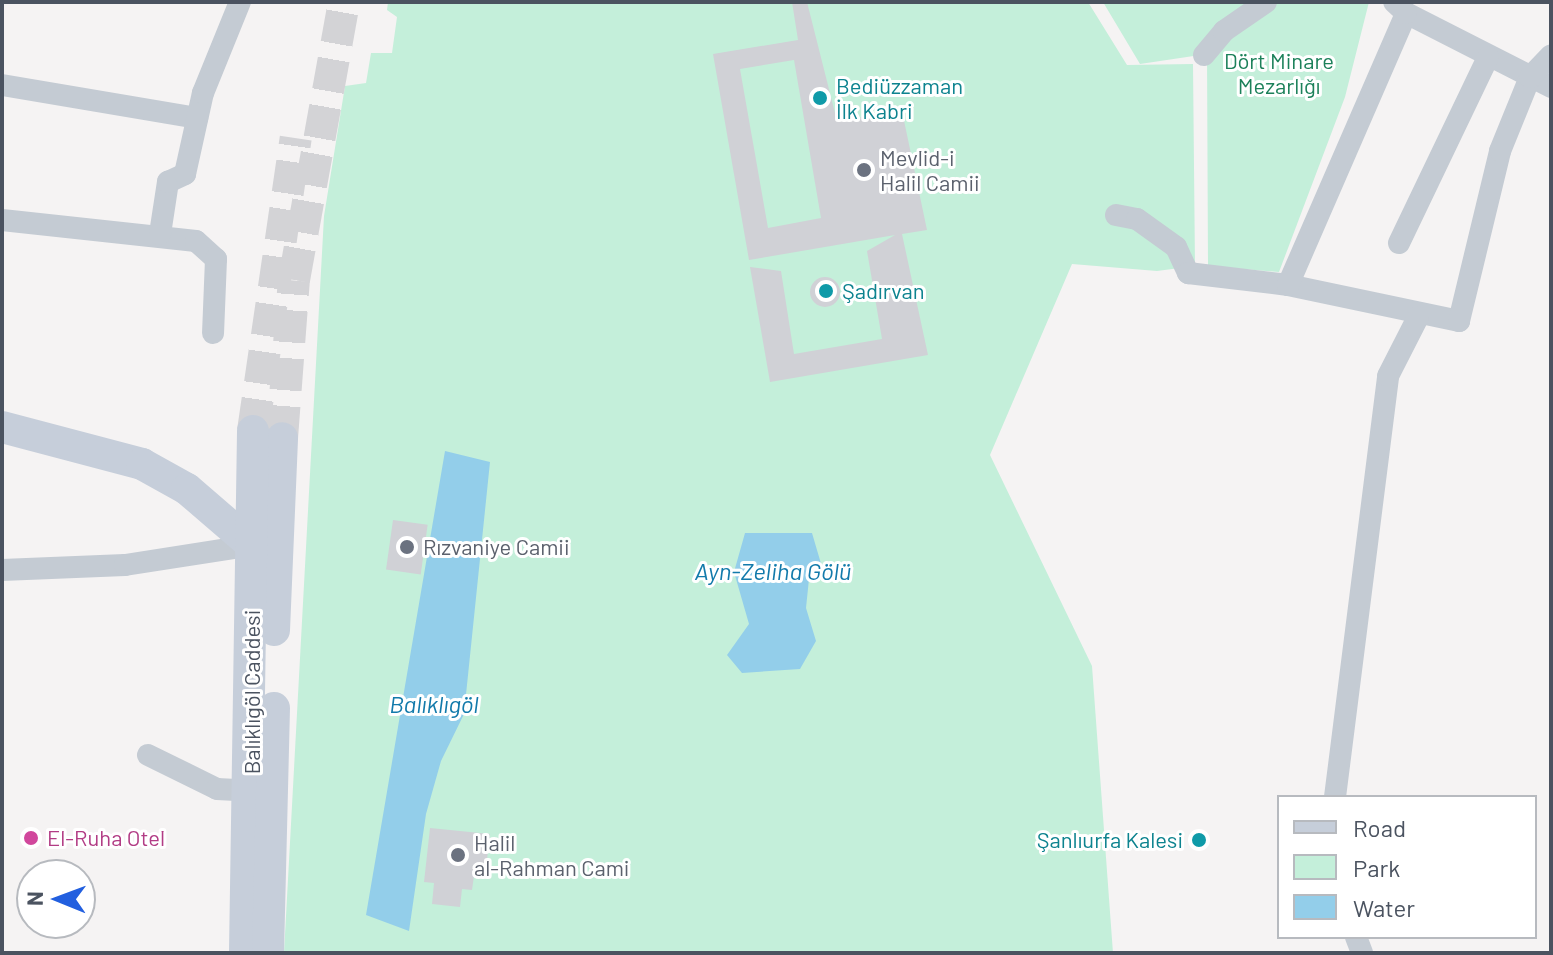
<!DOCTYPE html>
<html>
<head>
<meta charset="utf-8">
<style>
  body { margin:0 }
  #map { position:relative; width:1553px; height:955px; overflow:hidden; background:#f5f3f3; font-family:Barlow,sans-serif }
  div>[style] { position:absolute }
  .green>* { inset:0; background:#c4efda }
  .water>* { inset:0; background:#93ceea }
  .building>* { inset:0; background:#d0d1d6; transform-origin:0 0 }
  .round { border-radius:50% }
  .secondary-tunnel>* { height:32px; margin-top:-16px; transform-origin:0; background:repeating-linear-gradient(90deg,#d3d3d6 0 32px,transparent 0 48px) }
  .minor>* { height:22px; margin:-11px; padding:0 11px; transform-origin:11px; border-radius:11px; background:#c4cbd3 }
  .secondary>* { height:32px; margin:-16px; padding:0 16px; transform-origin:16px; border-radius:16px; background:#c6ceda }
  .dots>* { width:22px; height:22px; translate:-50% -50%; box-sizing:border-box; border:4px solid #fff; border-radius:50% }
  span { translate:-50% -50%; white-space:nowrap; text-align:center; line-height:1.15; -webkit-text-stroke:6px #fff; paint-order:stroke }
  .park-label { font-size:22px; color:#1c815a }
  .culture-label { font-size:22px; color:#0d838f }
  .left { translate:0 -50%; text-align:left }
  .right { translate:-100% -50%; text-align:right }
  .worship-label { font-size:22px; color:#5b616d }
  .street-label { font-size:22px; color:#4b5360 }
  .hotel-label { font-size:22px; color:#b23c85 }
  .water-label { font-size:24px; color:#127aab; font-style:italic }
  .frame { position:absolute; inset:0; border:4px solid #4b5360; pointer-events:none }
  .legend { position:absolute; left:1277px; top:795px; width:260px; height:144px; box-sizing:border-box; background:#fff; border:2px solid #b7babf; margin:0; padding:10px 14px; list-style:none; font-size:24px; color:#4b5360 }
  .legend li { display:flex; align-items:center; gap:16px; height:40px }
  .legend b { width:40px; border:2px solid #b7babf }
  .north { position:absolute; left:16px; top:859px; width:80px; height:80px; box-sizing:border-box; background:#fff; border:2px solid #b7babf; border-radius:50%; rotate:271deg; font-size:22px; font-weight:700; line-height:32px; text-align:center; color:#4b5360 }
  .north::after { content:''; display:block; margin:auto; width:28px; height:36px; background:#225fdf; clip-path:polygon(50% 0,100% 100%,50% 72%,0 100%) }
</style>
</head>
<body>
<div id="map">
  <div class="green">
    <div style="clip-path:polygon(388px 2px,1088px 2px,1127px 65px,1193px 64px,1195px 266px,1157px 271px,1072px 264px,990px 455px,1092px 666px,1113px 953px,284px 953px,324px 216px,345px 86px,366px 83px,371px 53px,392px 53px,397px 17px,387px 10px)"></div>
    <div style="clip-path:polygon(1103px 2px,1369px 2px,1345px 97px,1279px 272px,1208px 266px,1207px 54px,1140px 64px)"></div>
  </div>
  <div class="water">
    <div style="clip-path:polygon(445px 451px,490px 462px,464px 714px,441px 761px,426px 814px,409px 931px,366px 915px)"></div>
    <div style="clip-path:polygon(745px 533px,812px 533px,822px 567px,809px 579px,806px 608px,816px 641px,800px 669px,742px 673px,727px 655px,749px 624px,734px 572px)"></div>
  </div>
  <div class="building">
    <div style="clip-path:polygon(evenodd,792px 2px,807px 2px,837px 121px,902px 111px,927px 230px,902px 234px,928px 355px,770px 382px,750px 267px,781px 271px,794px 354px,882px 339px,867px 251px,895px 235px,749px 260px,713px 54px,798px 40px,792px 2px,794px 60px,821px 218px,768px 228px,740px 69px,794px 60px)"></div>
    <div class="round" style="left:810px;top:277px;width:30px;height:30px"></div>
    <div style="left:393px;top:520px;width:35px;height:50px;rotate:8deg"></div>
    <div style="clip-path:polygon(430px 828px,490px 834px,485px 877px,474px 876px,472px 890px,462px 889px,460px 907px,432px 904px,434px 883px,424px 882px)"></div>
  </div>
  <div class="secondary-tunnel">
    <div style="left:253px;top:431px;width:296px;rotate:-81.7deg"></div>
    <div style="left:282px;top:438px;width:158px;rotate:-85.7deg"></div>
    <div style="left:294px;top:280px;width:282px;rotate:-79.8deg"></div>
  </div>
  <div class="minor">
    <div style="left:1406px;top:13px;width:163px;rotate:27deg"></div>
    <div style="left:1204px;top:55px;width:31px;rotate:-50deg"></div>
    <div style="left:1224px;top:31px;width:51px;rotate:-34.6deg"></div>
    <div style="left:2px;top:85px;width:198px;rotate:9.6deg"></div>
    <div style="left:1116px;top:215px;width:21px;rotate:11deg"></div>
    <div style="left:1137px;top:219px;width:48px;rotate:35.7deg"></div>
    <div style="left:1176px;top:247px;width:29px;rotate:65deg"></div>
    <div style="left:1188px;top:273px;width:101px;rotate:6.8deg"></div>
    <div style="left:1288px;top:285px;width:175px;rotate:11.9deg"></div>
    <div style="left:1459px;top:321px;width:175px;rotate:-76.4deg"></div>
    <div style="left:1500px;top:151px;width:80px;rotate:-67.9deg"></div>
    <div style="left:1530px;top:77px;width:30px;rotate:-46deg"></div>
    <div style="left:2px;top:220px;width:195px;rotate:6.2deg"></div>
    <div style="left:196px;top:241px;width:27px;rotate:42deg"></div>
    <div style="left:216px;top:259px;width:74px;rotate:92.3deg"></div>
    <div style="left:160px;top:234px;width:53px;rotate:-81.3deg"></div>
    <div style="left:168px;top:182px;width:19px;rotate:-25deg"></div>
    <div style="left:185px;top:174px;width:83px;rotate:-77.5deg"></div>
    <div style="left:203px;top:93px;width:98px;rotate:-67.9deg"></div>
    <div style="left:1399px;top:243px;width:206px;rotate:-64.4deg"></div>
    <div style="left:1288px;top:285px;width:296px;rotate:-66.5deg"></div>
    <div style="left:1406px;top:13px;width:16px;rotate:-137deg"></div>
    <div style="left:2px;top:570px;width:123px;rotate:-2.3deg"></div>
    <div style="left:125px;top:565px;width:129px;rotate:-8.9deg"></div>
    <div style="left:148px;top:755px;width:77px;rotate:26.2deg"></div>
    <div style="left:217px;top:789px;width:34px;rotate:3deg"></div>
    <div style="left:1335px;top:797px;width:424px;rotate:-82.8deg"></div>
    <div style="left:1388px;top:376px;width:66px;rotate:-63deg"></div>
    <div style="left:1356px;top:937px;width:17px;rotate:69deg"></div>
  </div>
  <div class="secondary">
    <div style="left:2px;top:427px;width:145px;rotate:14.8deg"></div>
    <div style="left:142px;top:464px;width:51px;rotate:29.1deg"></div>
    <div style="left:187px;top:489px;width:86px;rotate:40.7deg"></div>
    <div style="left:274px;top:630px;width:192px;rotate:-87.6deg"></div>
    <div style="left:245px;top:953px;width:522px;rotate:-89.12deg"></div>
    <div style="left:268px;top:953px;width:245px;rotate:-88.6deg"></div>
  </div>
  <div class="dots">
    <div style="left:820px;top:98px;background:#0f9aa8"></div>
    <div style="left:864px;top:170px;background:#6b7280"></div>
    <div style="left:826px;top:291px;background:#0f9aa8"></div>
    <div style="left:407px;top:547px;background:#6b7280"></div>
    <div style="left:31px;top:838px;background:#d1479c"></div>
    <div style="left:1199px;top:840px;background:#0f9aa8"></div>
    <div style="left:458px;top:855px;background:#6b7280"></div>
  </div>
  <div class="park-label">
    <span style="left:1279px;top:73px">Dört Minare<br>Mezarlığı</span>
  </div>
  <div class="culture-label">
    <span class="left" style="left:836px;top:98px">Bediüzzaman<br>İlk Kabri</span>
    <span class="left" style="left:842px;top:291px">Şadırvan</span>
    <span class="right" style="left:1183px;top:840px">Şanlıurfa Kalesi</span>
  </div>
  <div class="worship-label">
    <span class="left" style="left:880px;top:170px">Mevlid-i<br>Halil Camii</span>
    <span class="left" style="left:423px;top:547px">Rızvaniye Camii</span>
    <span class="left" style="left:474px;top:855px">Halil<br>al-Rahman Cami</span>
  </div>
  <div class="street-label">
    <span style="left:252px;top:692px;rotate:-90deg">Balıklıgöl Caddesi</span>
  </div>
  <div class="hotel-label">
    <span class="left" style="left:47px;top:838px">El-Ruha Otel</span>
  </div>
  <div class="water-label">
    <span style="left:773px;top:571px">Ayn-Zeliha Gölü</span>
    <span style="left:434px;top:704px">Balıklıgöl</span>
  </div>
  <div class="frame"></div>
  <ul class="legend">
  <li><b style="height:10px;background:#c6ceda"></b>Road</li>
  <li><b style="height:22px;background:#c4efda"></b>Park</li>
  <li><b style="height:22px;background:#93ceea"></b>Water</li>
  </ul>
  <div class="north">N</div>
</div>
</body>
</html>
